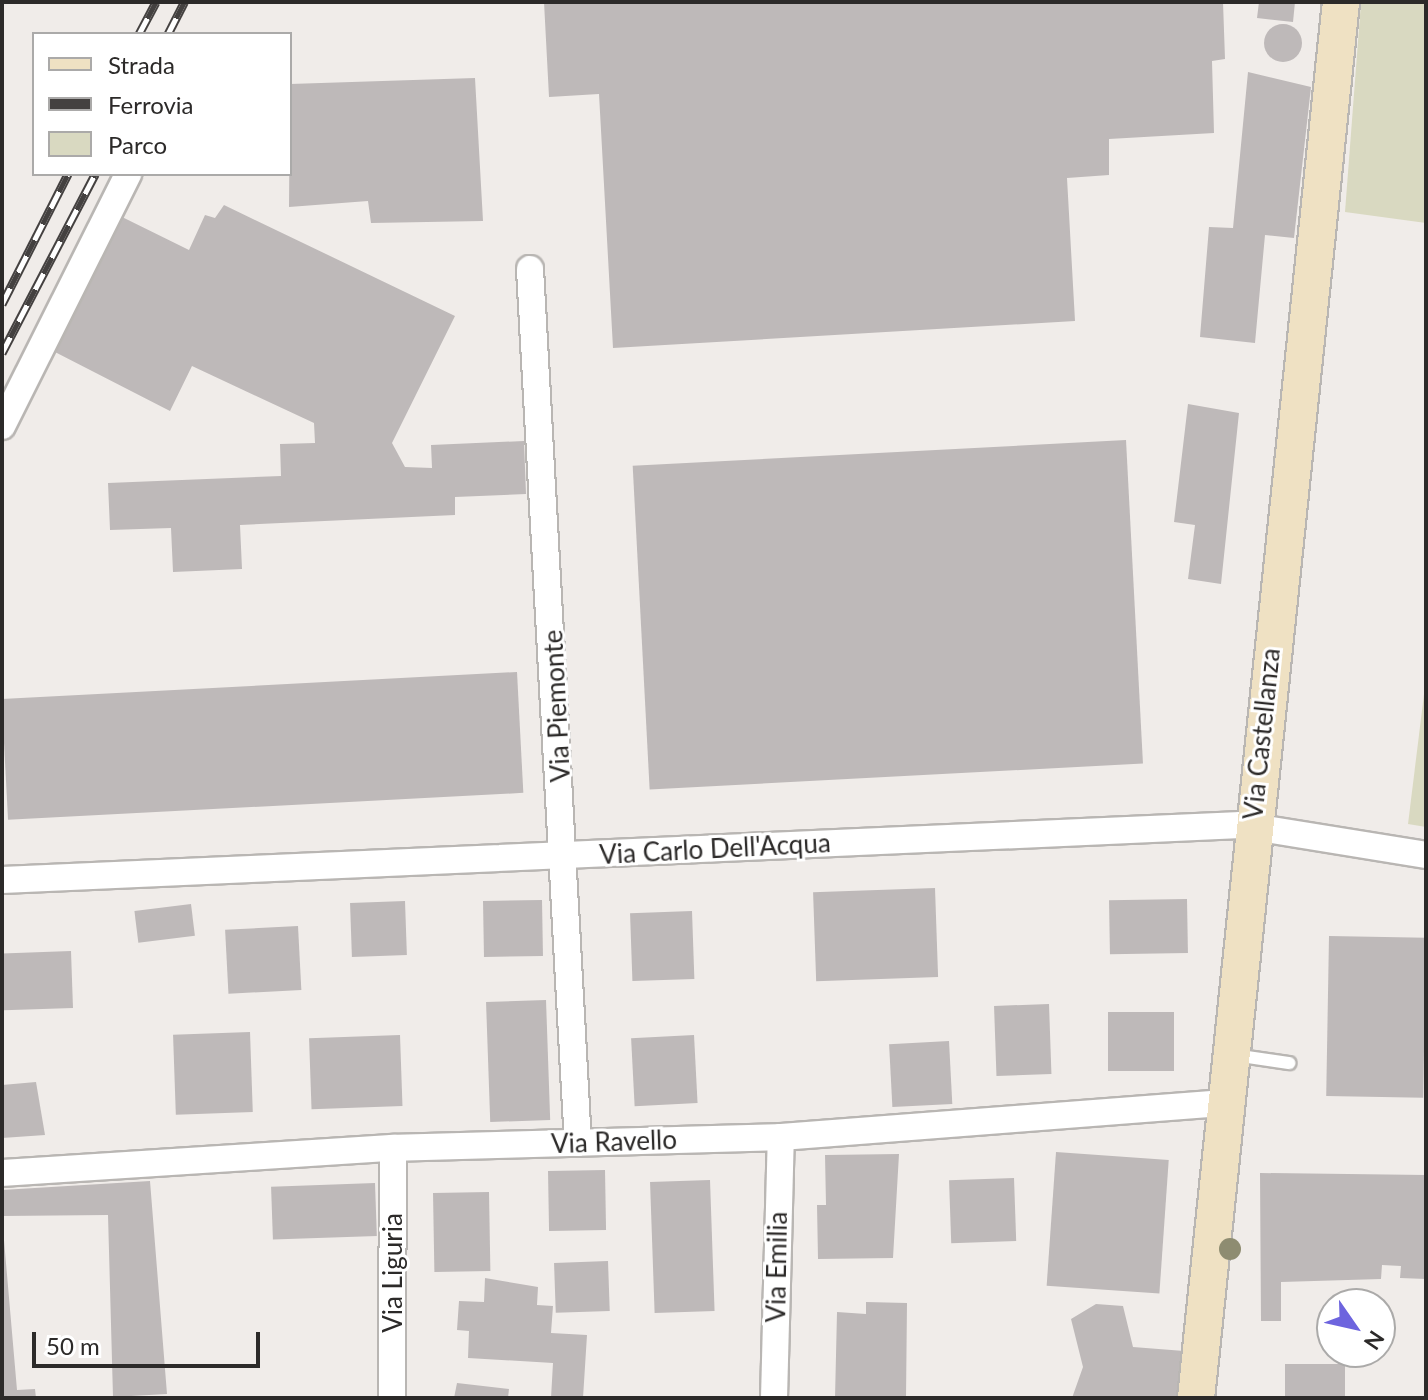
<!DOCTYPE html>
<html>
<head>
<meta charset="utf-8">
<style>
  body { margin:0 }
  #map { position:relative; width:1428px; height:1400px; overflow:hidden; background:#f0ece9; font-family:Lato,sans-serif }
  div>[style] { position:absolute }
  .green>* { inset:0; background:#d9d9c1 }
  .building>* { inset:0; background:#beb9b9; transform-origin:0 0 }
  .round { border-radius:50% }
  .roads { filter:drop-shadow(2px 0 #b9b6b3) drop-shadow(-2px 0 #b9b6b3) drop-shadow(0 2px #b9b6b3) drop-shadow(0 -2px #b9b6b3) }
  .lane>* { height:12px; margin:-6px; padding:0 6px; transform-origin:6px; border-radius:6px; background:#fff }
  .street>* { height:26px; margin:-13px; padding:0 13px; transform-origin:13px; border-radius:13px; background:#fff }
  .secondary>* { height:36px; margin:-18px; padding:0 18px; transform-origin:18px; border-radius:18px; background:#efe1c3 }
  .rail>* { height:9px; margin-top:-4.5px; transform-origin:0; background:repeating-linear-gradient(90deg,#fff 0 18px,#444140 0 36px); box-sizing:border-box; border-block:2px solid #444140 }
  .trees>* { width:22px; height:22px; margin:-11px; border-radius:50%; background:#8e8c71 }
  span { translate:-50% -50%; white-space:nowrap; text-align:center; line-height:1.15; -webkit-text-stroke:6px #fff; paint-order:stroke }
  .street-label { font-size:26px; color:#2c2a29 }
  .frame { position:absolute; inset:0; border:4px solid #2c2a29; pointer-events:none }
  .legend { position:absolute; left:32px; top:32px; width:260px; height:144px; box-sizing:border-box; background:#fff; border:2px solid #abaaa9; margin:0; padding:10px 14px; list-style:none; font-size:24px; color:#2c2a29 }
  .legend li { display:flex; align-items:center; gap:16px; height:40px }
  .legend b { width:40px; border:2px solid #abaaa9 }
  .north { position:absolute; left:1316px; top:1288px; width:80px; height:80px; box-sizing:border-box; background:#fff; border:2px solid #abaaa9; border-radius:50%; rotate:124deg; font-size:22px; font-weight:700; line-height:32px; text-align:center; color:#2c2a29 }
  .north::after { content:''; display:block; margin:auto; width:28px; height:36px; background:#6d64de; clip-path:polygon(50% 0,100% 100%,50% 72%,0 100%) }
  .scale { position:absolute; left:32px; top:1332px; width:228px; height:36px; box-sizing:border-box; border:4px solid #2c2a29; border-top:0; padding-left:10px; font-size:24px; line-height:28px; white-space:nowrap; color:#2c2a29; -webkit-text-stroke:6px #fff; paint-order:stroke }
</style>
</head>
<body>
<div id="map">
  <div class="green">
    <div style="clip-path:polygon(1361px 2px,1426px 2px,1426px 223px,1345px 212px)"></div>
    <div style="clip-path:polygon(1426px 678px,1426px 827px,1408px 824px)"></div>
  </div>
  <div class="building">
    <div style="clip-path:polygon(544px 2px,1223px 2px,1225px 59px,1212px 61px,1214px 133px,1109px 139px,1109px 175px,1067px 178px,1075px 321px,613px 348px,599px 94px,549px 97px)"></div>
    <div style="clip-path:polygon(1259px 2px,1295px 2px,1293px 22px,1257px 18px)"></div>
    <div class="round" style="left:1264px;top:24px;width:38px;height:38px"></div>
    <div style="clip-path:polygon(1248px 72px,1311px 87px,1294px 238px,1265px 235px,1255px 343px,1200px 337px,1209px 227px,1233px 228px)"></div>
    <div style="clip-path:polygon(475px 78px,483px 221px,371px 223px,368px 201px,289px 207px,290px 84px)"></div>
    <div style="clip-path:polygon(224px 205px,455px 316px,392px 443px,405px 467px,432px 468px,431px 445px,524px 441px,526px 494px,455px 497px,455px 515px,240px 525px,242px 569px,173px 572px,171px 528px,110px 530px,108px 483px,281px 476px,280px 444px,315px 443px,314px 423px,192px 366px,170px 411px,53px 351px,118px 215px,189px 250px,205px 215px,215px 218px)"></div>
    <div style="clip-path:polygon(1188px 404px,1239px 413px,1221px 584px,1188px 579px,1195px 525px,1174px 522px)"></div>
    <div style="left:1126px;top:440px;width:324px;height:494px;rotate:87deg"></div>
    <div style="left:517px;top:672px;width:121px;height:516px;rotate:87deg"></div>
    <div style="left:935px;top:888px;width:89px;height:122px;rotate:88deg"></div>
    <div style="left:1187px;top:899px;width:54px;height:78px;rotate:89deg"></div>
    <div style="left:542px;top:900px;width:56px;height:59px;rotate:89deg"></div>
    <div style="left:405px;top:901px;width:54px;height:55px;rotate:88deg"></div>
    <div style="left:191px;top:904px;width:32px;height:57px;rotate:83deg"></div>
    <div style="left:692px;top:911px;width:68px;height:62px;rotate:88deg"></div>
    <div style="left:298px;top:926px;width:64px;height:73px;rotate:87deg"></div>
    <div style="left:1329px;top:936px;width:97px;height:160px;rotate:1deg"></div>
    <div style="left:71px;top:951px;width:57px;height:69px;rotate:88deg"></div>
    <div style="left:546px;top:1000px;width:120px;height:60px;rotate:88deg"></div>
    <div style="left:1049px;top:1004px;width:70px;height:55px;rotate:88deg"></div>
    <div style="left:1108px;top:1012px;width:66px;height:59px"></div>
    <div style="left:250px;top:1032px;width:80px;height:77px;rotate:88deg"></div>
    <div style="left:400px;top:1035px;width:71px;height:91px;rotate:88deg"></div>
    <div style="left:694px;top:1035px;width:68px;height:63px;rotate:87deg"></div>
    <div style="left:949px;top:1041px;width:63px;height:60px;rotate:87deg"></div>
    <div style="clip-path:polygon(36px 1082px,45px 1135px,2px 1138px,2px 1085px)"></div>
    <div style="left:1056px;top:1152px;width:113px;height:134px;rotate:4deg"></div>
    <div style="clip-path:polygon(899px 1154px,893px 1258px,818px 1259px,817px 1205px,826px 1205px,825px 1155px)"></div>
    <div style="left:605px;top:1170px;width:60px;height:57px;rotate:89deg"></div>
    <div style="clip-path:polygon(1260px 1173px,1426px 1175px,1426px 1279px,1400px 1278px,1401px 1266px,1382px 1265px,1381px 1279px,1281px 1282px,1281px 1321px,1261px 1321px)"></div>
    <div style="left:1014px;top:1178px;width:63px;height:65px;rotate:88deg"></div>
    <div style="left:710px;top:1180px;width:131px;height:60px;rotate:88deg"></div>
    <div style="clip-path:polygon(150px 1181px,167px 1394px,113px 1397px,108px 1215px,2px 1216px,2px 1190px)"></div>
    <div style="left:375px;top:1183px;width:53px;height:104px;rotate:88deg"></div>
    <div style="left:489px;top:1192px;width:79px;height:56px;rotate:89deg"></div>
    <div style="clip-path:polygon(2px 1217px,17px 1390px,35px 1389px,36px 1398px,2px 1398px)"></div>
    <div style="left:608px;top:1261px;width:50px;height:54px;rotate:88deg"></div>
    <div style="clip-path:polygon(485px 1278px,538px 1287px,537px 1305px,553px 1306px,551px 1333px,587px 1335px,583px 1398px,551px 1398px,553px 1363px,468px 1358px,469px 1331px,457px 1330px,459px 1301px,484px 1302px)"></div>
    <div style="clip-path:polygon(866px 1302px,907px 1303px,906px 1398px,835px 1398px,837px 1312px,866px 1314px)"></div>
    <div style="clip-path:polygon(1096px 1304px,1123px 1306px,1133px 1347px,1184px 1351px,1185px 1398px,1072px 1398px,1083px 1367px,1071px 1319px)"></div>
    <div style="left:1285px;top:1364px;width:60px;height:34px"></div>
    <div style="clip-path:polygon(457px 1383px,509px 1389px,508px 1398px,454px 1398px)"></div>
  </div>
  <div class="roads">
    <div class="lane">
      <div style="left:1234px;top:1055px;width:56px;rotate:8.3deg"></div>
    </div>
    <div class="street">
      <div style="left:530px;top:269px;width:875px;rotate:86.86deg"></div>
      <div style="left:2px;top:426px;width:282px;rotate:-63.4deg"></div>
      <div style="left:2px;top:880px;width:1240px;rotate:-2.54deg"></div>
      <div style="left:1241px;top:825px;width:187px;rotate:9.2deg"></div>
      <div style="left:2px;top:1173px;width:392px;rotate:-3.7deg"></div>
      <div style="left:393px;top:1148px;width:388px;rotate:-1.6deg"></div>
      <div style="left:781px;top:1137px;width:445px;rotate:-4.4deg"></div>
      <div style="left:392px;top:1398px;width:250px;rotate:-89.8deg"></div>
      <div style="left:774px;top:1398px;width:261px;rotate:-88.5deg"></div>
    </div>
    <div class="secondary">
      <div style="left:1196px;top:1398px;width:1404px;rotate:-84.07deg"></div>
    </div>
  </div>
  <div class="rail">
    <div style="left:139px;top:34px;width:36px;rotate:-62deg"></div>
    <div style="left:168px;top:34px;width:36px;rotate:-63deg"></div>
    <div style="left:2px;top:304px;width:146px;rotate:-63.1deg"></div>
    <div style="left:2px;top:353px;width:202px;rotate:-62.5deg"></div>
  </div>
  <div class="trees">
    <div style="left:1230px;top:1249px"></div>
  </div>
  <div class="street-label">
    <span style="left:557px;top:706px;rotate:-93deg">Via Piemonte</span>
    <span style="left:1262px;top:734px;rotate:-84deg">Via Castellanza</span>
    <span style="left:715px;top:849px;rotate:-3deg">Via Carlo Dell'Acqua</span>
    <span style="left:614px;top:1142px;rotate:-2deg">Via Ravello</span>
    <span style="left:777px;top:1267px;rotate:-89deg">Via Emilia</span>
    <span style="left:393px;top:1273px;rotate:-90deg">Via Liguria</span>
  </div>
  <div class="frame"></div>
  <ul class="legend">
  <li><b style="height:10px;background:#efe1c3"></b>Strada</li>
  <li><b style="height:10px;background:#444140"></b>Ferrovia</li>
  <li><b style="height:22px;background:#d9d9c1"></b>Parco</li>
  </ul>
  <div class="north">N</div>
  <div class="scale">50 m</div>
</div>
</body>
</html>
